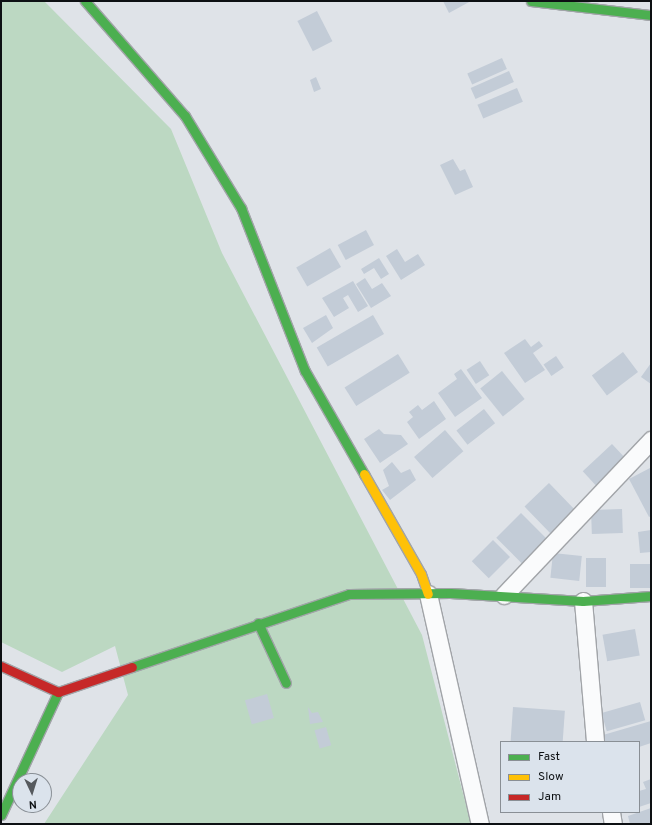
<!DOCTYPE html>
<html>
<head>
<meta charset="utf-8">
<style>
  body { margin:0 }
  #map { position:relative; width:652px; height:825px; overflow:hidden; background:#dfe3e8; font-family:Overpass,sans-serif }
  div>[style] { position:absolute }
  .green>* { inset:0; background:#bcd8c2 }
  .building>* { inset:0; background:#c3ccd7; transform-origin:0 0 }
  .roads { filter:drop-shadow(1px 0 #a1a4a8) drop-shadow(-1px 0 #a1a4a8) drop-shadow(0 1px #a1a4a8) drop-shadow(0 -1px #a1a4a8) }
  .street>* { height:17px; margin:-8.5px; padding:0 8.5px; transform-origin:8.5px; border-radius:8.5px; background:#fafbfc }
  .fast>* { height:9px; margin:-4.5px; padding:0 4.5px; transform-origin:4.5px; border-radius:4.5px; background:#4caf50 }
  .slow>* { height:9px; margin:-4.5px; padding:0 4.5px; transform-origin:4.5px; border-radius:4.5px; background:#ffc107 }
  .jam>* { height:9px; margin:-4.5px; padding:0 4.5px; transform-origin:4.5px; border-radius:4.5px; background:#c62828 }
  span { translate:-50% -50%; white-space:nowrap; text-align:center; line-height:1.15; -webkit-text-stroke:3.5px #dbe3ec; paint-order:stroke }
  .frame { position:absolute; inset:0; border:2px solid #0d1013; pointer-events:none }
  .legend { position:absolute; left:500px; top:741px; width:140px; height:72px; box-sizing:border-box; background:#dbe3ec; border:1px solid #898f95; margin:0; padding:5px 7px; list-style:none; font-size:12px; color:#0d1013 }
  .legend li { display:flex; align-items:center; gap:8px; height:20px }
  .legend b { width:20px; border:1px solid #898f95 }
  .north { position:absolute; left:12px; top:773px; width:40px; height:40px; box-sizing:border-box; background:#dbe3ec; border:1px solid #898f95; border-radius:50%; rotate:176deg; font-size:11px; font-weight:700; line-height:16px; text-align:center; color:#0d1013 }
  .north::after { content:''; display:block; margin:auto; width:14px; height:18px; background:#565a5e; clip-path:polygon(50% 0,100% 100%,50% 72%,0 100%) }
</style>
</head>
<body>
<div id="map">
  <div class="green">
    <div style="clip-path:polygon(1px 1px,44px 1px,171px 129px,222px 253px,422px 635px,471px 824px,44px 824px,128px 695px,115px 646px,62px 672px,1px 642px)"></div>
  </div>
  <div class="building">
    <div style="clip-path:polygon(443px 1px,471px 1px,449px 13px)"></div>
    <div style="left:317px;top:11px;width:34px;height:22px;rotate:63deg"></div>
    <div style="left:502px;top:58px;width:12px;height:38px;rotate:66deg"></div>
    <div style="left:509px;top:71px;width:12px;height:42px;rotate:66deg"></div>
    <div style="clip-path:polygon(316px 77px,321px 89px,314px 92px,310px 80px)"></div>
    <div style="left:517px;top:88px;width:15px;height:43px;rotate:67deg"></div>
    <div style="clip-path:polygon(453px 159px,460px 171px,465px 169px,473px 187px,455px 195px,440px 165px)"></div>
    <div style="left:366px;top:230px;width:17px;height:32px;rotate:62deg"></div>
    <div style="left:330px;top:248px;width:22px;height:39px;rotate:60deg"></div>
    <div style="clip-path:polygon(397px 249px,405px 262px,418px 254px,425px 265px,401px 280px,386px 256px)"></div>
    <div style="clip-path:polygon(379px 258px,389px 274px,381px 279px,374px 268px,364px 274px,361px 269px)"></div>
    <div style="clip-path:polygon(365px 278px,372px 289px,382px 283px,391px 296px,371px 308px,356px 284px)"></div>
    <div style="clip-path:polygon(353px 281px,368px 306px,358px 312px,348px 295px,343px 298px,349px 308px,334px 317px,322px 298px)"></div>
    <div style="clip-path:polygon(326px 315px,333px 328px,312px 343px,303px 328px)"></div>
    <div style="left:373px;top:315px;width:22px;height:65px;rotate:60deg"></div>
    <div style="clip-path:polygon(525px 339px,531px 347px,539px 341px,543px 346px,533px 353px,545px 370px,525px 383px,504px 353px)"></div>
    <div style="left:623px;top:352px;width:25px;height:39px;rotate:53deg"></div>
    <div style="left:398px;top:354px;width:22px;height:63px;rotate:58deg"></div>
    <div style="left:556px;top:356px;width:14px;height:15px;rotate:56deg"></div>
    <div style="left:480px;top:361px;width:17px;height:16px;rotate:57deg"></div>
    <div style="clip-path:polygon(651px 363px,651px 384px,641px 377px)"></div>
    <div style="clip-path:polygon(461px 369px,482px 398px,455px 417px,438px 393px,457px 379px,454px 374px)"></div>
    <div style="left:502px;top:371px;width:36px;height:28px;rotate:51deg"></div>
    <div style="clip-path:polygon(434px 401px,446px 419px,419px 439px,407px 422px,413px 417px,409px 412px,418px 405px,422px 410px)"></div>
    <div style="left:484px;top:409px;width:18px;height:35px;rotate:52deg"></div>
    <div style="clip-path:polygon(379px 429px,384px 434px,401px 435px,408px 444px,380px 463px,364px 439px)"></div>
    <div style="left:445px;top:430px;width:28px;height:41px;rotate:49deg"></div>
    <div style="left:612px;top:444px;width:21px;height:40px;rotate:47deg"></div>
    <div style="clip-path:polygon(392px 462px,401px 473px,410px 469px,416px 480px,390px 500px,382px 490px,389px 486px,383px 470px)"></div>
    <div style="clip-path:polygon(650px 468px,651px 516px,649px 517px,629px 479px)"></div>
    <div style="left:549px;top:483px;width:42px;height:34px;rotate:46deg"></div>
    <div style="left:622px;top:509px;width:24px;height:31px;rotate:88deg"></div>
    <div style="left:521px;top:513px;width:37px;height:35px;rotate:45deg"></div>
    <div style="clip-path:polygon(651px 530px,651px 552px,640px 553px,638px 532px)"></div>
    <div style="left:493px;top:540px;width:24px;height:30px;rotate:45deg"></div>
    <div style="left:553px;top:553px;width:29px;height:25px;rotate:6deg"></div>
    <div style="left:586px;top:558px;width:20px;height:29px"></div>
    <div style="left:630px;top:564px;width:21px;height:24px"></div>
    <div style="left:635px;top:629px;width:27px;height:33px;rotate:80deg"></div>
    <div style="left:267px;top:694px;width:25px;height:23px;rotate:74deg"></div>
    <div style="left:640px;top:702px;width:19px;height:40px;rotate:74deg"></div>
    <div style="clip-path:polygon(308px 707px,312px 713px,318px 712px,323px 722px,310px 724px)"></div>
    <div style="left:513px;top:707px;width:52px;height:35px;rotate:4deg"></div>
    <div style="clip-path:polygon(651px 721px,651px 743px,639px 747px,639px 742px,605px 742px,603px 735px)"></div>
    <div style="left:326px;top:727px;width:19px;height:12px;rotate:74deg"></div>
    <div style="clip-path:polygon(651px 779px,651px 803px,639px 807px,639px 791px,646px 789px,643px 782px)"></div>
    <div style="clip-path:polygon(651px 808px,651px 824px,630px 824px,628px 816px)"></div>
  </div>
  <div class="roads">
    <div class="street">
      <div style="left:428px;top:594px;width:236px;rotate:77.3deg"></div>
      <div style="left:504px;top:595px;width:214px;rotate:-46.5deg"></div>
      <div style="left:583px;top:601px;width:142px;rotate:85.1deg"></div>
      <div style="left:611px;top:812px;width:12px;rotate:81deg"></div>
    </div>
    <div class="fast">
      <div style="left:85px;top:1px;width:152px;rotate:49deg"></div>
      <div style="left:185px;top:116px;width:108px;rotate:58.7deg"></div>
      <div style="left:241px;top:208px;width:175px;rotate:68.6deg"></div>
      <div style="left:305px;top:371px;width:119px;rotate:60.2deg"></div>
      <div style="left:531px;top:1px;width:121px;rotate:6.7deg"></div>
      <div style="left:258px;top:623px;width:66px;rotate:65deg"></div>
      <div style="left:132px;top:667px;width:229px;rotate:-18.6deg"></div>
      <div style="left:349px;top:594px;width:101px;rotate:-0.6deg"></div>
      <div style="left:450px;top:593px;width:133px;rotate:3.4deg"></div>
      <div style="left:583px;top:601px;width:68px;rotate:-4.2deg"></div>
      <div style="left:1px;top:815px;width:136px;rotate:-65.1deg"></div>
    </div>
    <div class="slow">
      <div style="left:364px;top:474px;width:115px;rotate:60.3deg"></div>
      <div style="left:421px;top:574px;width:21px;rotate:71deg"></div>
    </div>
    <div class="jam">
      <div style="left:1px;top:666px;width:63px;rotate:24.5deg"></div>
      <div style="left:58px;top:692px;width:78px;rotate:-18.7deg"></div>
    </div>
  </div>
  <div class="frame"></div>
  <ul class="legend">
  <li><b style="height:5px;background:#4caf50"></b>Fast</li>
  <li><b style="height:5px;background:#ffc107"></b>Slow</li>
  <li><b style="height:5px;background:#c62828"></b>Jam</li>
  </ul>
  <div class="north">N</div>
</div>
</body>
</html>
